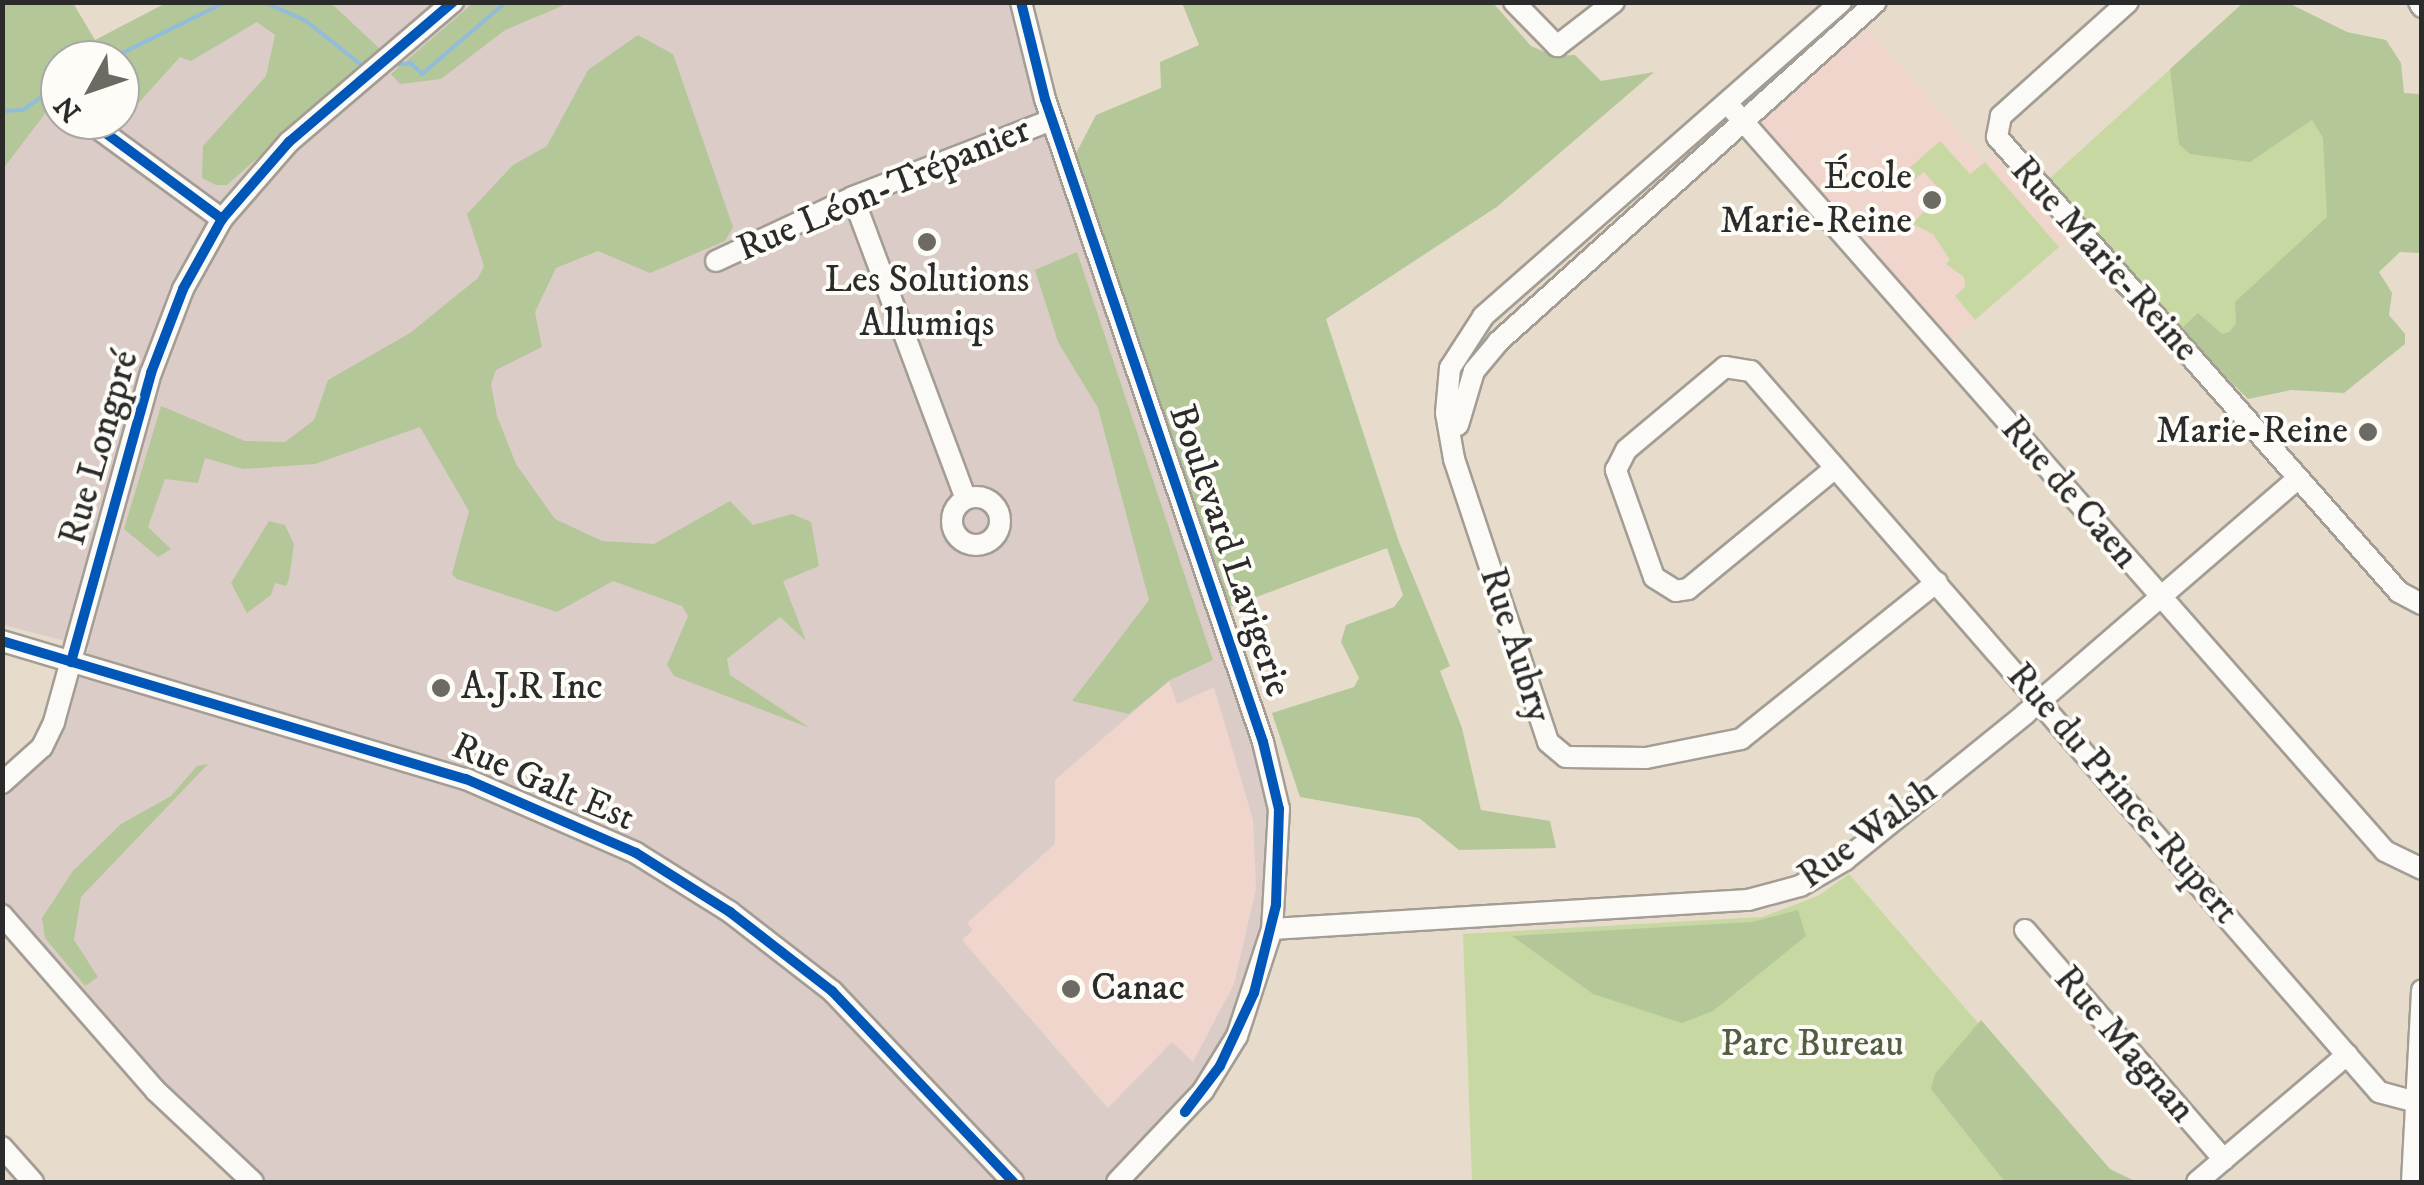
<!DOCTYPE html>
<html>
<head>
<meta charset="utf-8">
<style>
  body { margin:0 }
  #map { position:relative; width:2424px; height:1185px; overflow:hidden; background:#e7dccc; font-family:"IM FELL DW Pica",serif }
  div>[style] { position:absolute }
  .built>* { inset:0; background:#f0d5cd }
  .industrial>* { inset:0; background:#dbccc8 }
  .green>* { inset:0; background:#c8d8a2 }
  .forest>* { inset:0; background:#b4c798 }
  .stream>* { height:4px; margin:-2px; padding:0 2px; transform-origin:2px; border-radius:2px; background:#91bcda }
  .roads { filter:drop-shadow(2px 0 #a39d94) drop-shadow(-2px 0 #a39d94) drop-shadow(0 2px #a39d94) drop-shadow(0 -2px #a39d94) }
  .minor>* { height:20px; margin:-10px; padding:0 10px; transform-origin:10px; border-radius:10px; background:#fbfaf7 }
  .minor>.ring { margin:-10px; padding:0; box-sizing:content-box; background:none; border:20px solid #fbfaf7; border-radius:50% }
  .cycleway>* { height:10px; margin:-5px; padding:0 5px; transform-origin:5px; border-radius:5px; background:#0057b8 }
  .dots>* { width:28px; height:28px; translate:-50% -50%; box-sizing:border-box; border:5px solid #fdfcf7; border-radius:50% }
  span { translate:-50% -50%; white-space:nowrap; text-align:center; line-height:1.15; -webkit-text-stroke:8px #fdfcf7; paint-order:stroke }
  .poi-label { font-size:38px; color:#2b2b2b }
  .right { translate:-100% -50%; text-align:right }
  .left { translate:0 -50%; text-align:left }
  .street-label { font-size:38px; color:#2b2b2b }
  .park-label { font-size:38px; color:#535e44 }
  .frame { position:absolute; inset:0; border:5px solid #2b2b2b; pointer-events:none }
  .north { position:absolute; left:40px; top:40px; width:100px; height:100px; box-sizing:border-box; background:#fdfcf7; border:2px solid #a9a8a5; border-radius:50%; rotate:230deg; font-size:28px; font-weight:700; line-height:40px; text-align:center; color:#2b2b2b }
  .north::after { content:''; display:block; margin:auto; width:35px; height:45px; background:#6d6963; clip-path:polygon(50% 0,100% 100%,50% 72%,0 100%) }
</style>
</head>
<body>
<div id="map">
  <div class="built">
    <div style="clip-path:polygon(1867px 28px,1984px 161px,1994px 154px,2068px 239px,1953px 340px,1761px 122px)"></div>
    <div style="clip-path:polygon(1170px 680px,1214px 686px,1253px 820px,1256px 889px,1234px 984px,1193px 1062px,1172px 1043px,1109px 1108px,962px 940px,972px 930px,967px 923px,1055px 844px,1055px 780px)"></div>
  </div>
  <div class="industrial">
    <div style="clip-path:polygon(evenodd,207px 3px,1021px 3px,1263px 742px,1280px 878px,1237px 1036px,1112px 1182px,253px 1182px,3px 911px,2px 796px,60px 739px,89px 647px,3px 625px,3px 154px,48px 90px,60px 99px,60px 120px,120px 120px,120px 80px,207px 3px,1169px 681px,1177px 704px,1214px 687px,1253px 820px,1256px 889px,1234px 984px,1193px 1062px,1172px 1042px,1108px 1108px,962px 940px,973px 930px,967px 923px,1055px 844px,1055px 780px,1169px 681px)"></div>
  </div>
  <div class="green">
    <div style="clip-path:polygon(2243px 3px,2288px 3px,2347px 32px,2369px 374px,2227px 383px,2048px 180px)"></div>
    <div style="clip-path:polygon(1940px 141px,1970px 174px,1985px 162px,2059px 247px,1975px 320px,1955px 296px,1965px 287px,1964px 277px,1946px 264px,1950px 260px,1933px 234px,1913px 224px,1941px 191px,1924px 172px,1914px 180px,1906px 171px)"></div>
    <div style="clip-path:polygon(1849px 874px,2109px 1174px,2099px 1182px,1472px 1182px,1463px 934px,1762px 917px,1818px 896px)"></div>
  </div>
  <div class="forest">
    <div style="clip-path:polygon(3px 2px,73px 3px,95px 40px,166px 3px,331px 3px,380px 49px,227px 185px,216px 185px,202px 178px,203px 146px,266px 76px,275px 35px,257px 22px,191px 61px,180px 57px,126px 117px,120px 111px,120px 60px,60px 60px,60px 94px,3px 169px)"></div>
    <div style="clip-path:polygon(473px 3px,569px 3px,505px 30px,441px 79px,400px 84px,391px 74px)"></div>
    <div style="clip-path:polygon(1182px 3px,1493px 3px,1531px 46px,1554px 56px,1575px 55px,1601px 81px,1654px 72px,1498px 206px,1326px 319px,1399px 542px,1450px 666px,1440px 671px,1462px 728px,1481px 810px,1550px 821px,1556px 848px,1459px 850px,1419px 818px,1300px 797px,1272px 713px,1354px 687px,1359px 678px,1341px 642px,1346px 625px,1394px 607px,1403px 595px,1387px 548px,1227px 608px,1073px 159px,1096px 115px,1161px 88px,1160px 62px,1199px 45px)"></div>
    <div style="clip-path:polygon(2243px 3px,2288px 3px,2347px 32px,2386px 40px,2401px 63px,2404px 93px,2421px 94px,2421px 253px,2400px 252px,2379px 272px,2392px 293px,2389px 315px,2405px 334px,2405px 344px,2344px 393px,2291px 390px,2248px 399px,2184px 335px,2183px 327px,2198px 313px,2222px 334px,2229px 332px,2236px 324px,2235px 302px,2327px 217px,2323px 138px,2312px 120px,2250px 162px,2190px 154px,2179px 144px,2170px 69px)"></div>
    <div style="clip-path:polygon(638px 35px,673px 54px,733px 227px,725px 241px,650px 273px,598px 251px,556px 268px,535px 312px,542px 347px,496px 370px,491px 384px,497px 416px,516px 464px,555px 519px,602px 541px,654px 544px,730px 501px,753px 525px,792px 514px,811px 522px,819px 566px,783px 581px,806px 641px,780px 617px,727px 659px,730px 675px,810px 728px,674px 676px,667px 665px,688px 616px,682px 606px,613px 581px,557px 612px,457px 579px,452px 574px,469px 511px,420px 427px,315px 464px,243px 469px,205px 458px,198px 483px,165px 479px,148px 527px,171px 549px,158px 557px,124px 529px,161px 406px,245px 441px,285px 442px,314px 420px,328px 380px,410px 333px,478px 278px,484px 266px,467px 214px,513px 165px,547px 146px,588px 70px)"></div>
    <div style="clip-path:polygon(1077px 252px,1213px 660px,1170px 680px,1129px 714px,1072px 701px,1149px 600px,1098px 408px,1058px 342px,1035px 270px)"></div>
    <div style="clip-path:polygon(269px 521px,285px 525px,294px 544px,289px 579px,286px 586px,275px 583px,271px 595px,247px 613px,231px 583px)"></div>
    <div style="clip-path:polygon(208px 764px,81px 897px,74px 940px,98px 977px,85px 986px,45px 938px,42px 918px,73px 871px,121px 824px,171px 796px,197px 766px)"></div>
    <div style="clip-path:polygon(1798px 910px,1806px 936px,1713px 1011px,1682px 1023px,1593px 994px,1512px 936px,1752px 922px)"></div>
    <div style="clip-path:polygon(1981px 1020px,2110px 1169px,2137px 1182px,2005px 1182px,1931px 1089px,1935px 1074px)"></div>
  </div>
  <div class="stream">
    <div style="left:264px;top:2px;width:46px;rotate:24.3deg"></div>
    <div style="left:306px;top:21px;width:74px;rotate:38.4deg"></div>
    <div style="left:108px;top:60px;width:131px;rotate:-26.2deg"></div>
    <div style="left:393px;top:65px;width:18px;rotate:-6deg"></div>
    <div style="left:411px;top:63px;width:16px;rotate:45deg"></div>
    <div style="left:422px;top:74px;width:111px;rotate:-40.6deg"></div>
    <div style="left:2px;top:111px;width:21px;rotate:-3deg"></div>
    <div style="left:23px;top:110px;width:45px;rotate:-35.1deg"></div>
  </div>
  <div class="roads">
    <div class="minor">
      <div style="left:1021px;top:2px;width:100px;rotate:76.1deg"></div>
      <div style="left:1045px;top:99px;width:679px;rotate:71.27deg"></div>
      <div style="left:1263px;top:742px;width:69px;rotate:76.6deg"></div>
      <div style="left:1279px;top:809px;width:120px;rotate:93.3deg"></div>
      <div style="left:1272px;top:929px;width:113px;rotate:108.1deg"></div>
      <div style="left:1237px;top:1036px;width:65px;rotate:121.7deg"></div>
      <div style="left:1203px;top:1091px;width:125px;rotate:133.4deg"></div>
      <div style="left:1514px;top:2px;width:62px;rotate:45.7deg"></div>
      <div style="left:1557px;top:46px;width:72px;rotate:-37.7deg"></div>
      <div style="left:1841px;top:2px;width:477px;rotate:138.7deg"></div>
      <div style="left:1483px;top:317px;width:61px;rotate:122.9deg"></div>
      <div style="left:1450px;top:368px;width:45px;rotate:95.1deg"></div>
      <div style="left:1446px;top:413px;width:47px;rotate:80.1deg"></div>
      <div style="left:1454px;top:459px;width:298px;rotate:71.6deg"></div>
      <div style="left:1548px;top:742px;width:23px;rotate:40deg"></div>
      <div style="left:1566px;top:757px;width:80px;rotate:0.7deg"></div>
      <div style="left:1646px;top:758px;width:97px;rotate:-11.3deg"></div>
      <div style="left:1741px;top:739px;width:251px;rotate:-38.7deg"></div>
      <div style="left:2128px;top:2px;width:171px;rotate:138.1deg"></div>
      <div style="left:2001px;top:116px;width:21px;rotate:101deg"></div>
      <div style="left:1997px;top:137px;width:607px;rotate:48.54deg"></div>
      <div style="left:2399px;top:592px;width:26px;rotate:28deg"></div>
      <div style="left:2419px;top:2px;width:6px;rotate:59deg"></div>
      <div style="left:1727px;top:103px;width:996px;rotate:48.66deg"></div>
      <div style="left:2385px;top:851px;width:41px;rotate:25.9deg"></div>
      <div style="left:88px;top:121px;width:166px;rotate:36.2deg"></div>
      <div style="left:853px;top:197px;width:322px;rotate:69.5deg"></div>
      <div style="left:716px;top:261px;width:151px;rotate:-25deg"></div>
      <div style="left:853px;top:197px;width:213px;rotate:-21.2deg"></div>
      <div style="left:1458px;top:425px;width:56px;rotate:-73.5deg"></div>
      <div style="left:1474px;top:371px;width:38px;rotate:-50deg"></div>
      <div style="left:1498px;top:342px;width:508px;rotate:-41.97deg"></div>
      <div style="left:1834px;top:469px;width:189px;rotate:140.6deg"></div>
      <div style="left:1688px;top:589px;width:12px;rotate:171deg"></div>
      <div style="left:1676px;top:591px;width:26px;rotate:-148deg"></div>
      <div style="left:1654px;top:577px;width:114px;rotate:-109.6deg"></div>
      <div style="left:1616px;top:470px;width:22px;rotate:-63deg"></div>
      <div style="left:1626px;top:450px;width:129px;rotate:-40deg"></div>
      <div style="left:1725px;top:367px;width:26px;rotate:9deg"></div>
      <div style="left:1751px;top:371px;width:956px;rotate:48.94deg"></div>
      <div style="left:2379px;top:1092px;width:38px;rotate:15deg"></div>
      <div class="ring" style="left:952px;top:497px;width:28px;height:28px"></div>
      <div style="left:2px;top:641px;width:484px;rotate:16.6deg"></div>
      <div style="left:466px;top:779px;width:185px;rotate:23.5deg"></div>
      <div style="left:636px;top:853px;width:111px;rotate:32.1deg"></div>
      <div style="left:730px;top:912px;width:129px;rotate:37.8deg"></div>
      <div style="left:832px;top:991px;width:263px;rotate:46.5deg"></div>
      <div style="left:2px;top:783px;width:54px;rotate:-42deg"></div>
      <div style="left:42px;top:747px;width:28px;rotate:-64deg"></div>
      <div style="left:54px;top:722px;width:362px;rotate:-74.5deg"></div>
      <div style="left:151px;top:373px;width:90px;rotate:-69.1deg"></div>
      <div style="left:183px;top:289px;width:80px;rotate:-60.9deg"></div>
      <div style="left:222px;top:219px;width:102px;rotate:-49deg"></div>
      <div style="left:289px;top:142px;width:216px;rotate:-40.5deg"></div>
      <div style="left:2px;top:915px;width:234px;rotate:48.8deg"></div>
      <div style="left:156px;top:1091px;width:133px;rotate:43.2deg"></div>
      <div style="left:1272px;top:929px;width:477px;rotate:-3.5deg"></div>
      <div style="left:1748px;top:900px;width:54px;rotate:-15.1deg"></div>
      <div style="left:1800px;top:886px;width:52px;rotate:-30deg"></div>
      <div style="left:1845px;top:860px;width:232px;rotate:-39deg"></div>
      <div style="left:2025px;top:714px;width:359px;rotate:-40.8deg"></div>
      <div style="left:2025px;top:930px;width:304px;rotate:49.1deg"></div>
      <div style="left:2px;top:1147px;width:47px;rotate:48.5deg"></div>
      <div style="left:2197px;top:1182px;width:197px;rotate:-40.3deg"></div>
      <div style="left:2412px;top:1182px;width:192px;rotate:-87deg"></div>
    </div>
  </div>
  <div class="cycleway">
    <div style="left:1021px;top:2px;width:100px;rotate:76.1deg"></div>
    <div style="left:1045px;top:99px;width:679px;rotate:71.27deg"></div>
    <div style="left:1263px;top:742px;width:69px;rotate:76.6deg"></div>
    <div style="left:1279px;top:809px;width:96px;rotate:91.8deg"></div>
    <div style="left:1276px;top:905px;width:91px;rotate:104deg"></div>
    <div style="left:1254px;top:993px;width:81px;rotate:115deg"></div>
    <div style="left:1220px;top:1066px;width:58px;rotate:127.3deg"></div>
    <div style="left:88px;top:120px;width:167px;rotate:36.5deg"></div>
    <div style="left:2px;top:641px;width:484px;rotate:16.6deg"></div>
    <div style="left:466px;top:779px;width:185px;rotate:23.5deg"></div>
    <div style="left:636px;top:853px;width:111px;rotate:32.1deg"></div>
    <div style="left:730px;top:912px;width:129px;rotate:37.8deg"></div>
    <div style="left:832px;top:991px;width:263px;rotate:46.5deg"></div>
    <div style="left:71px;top:662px;width:300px;rotate:-74.5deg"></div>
    <div style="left:151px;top:373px;width:90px;rotate:-69.1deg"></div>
    <div style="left:183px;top:289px;width:80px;rotate:-60.9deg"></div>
    <div style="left:222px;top:219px;width:102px;rotate:-49deg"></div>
    <div style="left:289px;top:142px;width:216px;rotate:-40.5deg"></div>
  </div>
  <div class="dots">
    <div style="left:1932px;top:200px;background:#6d6963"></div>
    <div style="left:927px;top:242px;background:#6d6963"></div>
    <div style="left:2368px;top:432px;background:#6d6963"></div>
    <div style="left:441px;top:688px;background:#6d6963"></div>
    <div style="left:1071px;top:989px;background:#6d6963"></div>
  </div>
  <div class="poi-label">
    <span class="right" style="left:1912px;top:200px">École<br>Marie-Reine</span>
    <span style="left:927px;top:303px">Les Solutions<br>Allumiqs</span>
    <span class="right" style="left:2348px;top:432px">Marie-Reine</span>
    <span class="left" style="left:461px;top:688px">A.J.R Inc</span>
    <span class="left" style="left:1091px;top:989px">Canac</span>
  </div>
  <div class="street-label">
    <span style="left:884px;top:190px;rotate:-23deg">Rue Léon-Trépanier</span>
    <span style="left:2104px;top:260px;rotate:48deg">Rue Marie-Reine</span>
    <span style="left:100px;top:448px;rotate:-74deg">Rue Longpré</span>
    <span style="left:2069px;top:493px;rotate:49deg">Rue de Caen</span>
    <span style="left:1229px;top:551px;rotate:71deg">Boulevard Lavigerie</span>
    <span style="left:1515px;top:645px;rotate:72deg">Rue Aubry</span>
    <span style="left:543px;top:783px;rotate:23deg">Rue Galt Est</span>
    <span style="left:2122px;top:794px;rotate:49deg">Rue du Prince-Rupert</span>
    <span style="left:1868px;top:834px;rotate:-36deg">Rue Walsh</span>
    <span style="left:2124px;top:1045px;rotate:49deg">Rue Magnan</span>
  </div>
  <div class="park-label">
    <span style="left:1812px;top:1045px">Parc Bureau</span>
  </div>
  <div class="frame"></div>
  <div class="north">N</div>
</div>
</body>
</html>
